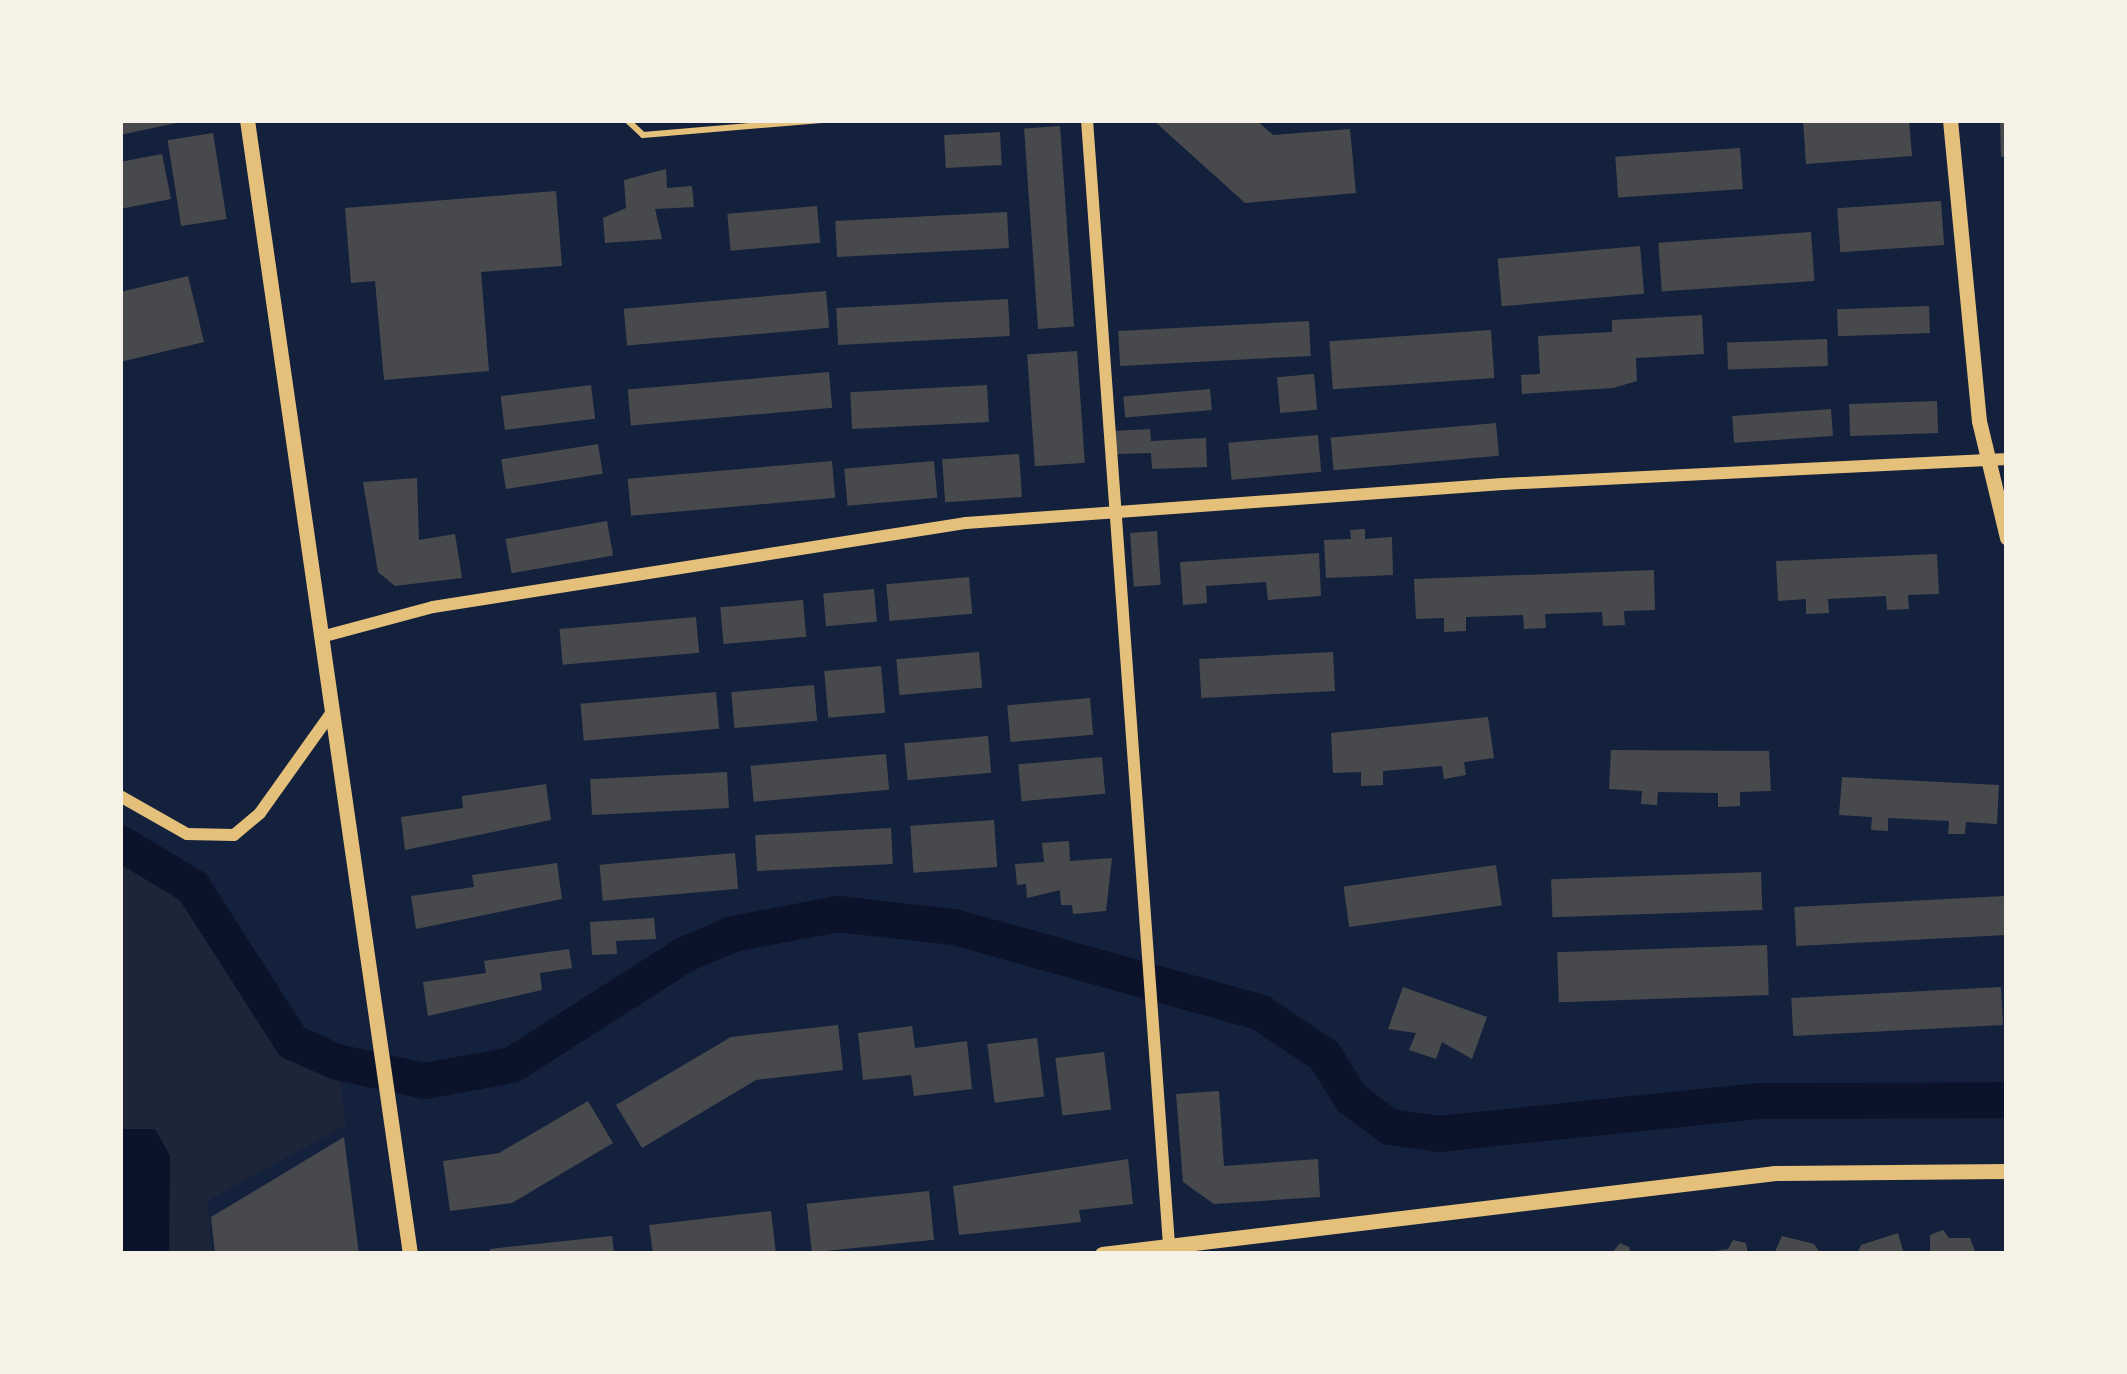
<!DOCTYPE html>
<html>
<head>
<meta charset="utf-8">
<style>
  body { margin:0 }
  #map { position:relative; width:2127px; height:1374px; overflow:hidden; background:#14213d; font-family:Cabin,sans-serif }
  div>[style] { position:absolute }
  .green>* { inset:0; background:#1d2539 }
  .water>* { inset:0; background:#0b132b }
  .river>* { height:36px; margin:-18px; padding:0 18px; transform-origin:18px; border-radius:18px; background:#0b132b }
  .building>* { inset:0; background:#48494c; transform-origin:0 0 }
  .service>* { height:6px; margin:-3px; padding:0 3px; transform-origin:3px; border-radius:3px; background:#e5c07b }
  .minor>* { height:12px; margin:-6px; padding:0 6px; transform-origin:6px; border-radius:6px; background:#e5c07b }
  .tertiary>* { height:15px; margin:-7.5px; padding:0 7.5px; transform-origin:7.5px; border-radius:7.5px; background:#e5c07b }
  span { translate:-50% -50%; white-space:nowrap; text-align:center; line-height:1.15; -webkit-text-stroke:10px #f6f1e7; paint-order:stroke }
  .frame { position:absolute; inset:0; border:123px solid #f6f1e7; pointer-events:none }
</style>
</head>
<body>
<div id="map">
  <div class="green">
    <div style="clip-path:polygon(120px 843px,193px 887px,292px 1042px,337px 1062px,346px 1125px,207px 1201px,213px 1254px,120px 1254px)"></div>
  </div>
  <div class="water">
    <div style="clip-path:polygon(120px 1129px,155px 1129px,170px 1156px,169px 1254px,120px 1254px)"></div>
  </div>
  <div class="river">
    <div style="left:120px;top:843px;width:85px;rotate:31.1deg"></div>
    <div style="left:193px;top:887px;width:184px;rotate:57.4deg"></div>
    <div style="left:292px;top:1042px;width:49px;rotate:24deg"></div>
    <div style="left:337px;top:1062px;width:90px;rotate:12.2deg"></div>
    <div style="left:425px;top:1081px;width:88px;rotate:-10.4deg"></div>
    <div style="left:512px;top:1065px;width:204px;rotate:-32.6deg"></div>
    <div style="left:684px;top:955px;width:53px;rotate:-23.2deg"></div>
    <div style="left:733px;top:934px;width:107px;rotate:-10.8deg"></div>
    <div style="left:838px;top:914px;width:117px;rotate:6.4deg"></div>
    <div style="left:954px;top:927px;width:319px;rotate:15.6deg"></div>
    <div style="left:1261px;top:1013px;width:76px;rotate:33.7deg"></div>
    <div style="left:1324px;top:1055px;width:52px;rotate:57.5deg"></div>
    <div style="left:1352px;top:1099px;width:47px;rotate:36.4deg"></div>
    <div style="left:1390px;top:1127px;width:49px;rotate:8.1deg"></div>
    <div style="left:1439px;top:1134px;width:323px;rotate:-5.9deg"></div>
    <div style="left:1760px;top:1101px;width:247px;rotate:-0.2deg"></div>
  </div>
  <div class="building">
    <div style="clip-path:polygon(120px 120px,181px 120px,181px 122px,120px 135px)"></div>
    <div style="clip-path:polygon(1153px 120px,1256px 120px,1273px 135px,1350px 129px,1356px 193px,1245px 203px)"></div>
    <div style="clip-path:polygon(1815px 120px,1909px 120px,1912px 156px,1806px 164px,1803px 121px)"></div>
    <div style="clip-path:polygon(2000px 120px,2007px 120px,2007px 156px,2001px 157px)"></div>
    <div style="left:1060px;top:126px;width:201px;height:36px;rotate:86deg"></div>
    <div style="left:1000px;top:132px;width:33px;height:56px;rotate:87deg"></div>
    <div style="left:213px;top:133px;width:87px;height:46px;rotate:81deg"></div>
    <div style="left:1740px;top:148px;width:41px;height:125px;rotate:86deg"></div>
    <div style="clip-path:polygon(162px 154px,171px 199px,120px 209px,120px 162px)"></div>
    <div style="clip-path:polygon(666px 169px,667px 188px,692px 186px,694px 207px,655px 209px,662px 239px,605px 243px,603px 218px,626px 208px,624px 180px)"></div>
    <div style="clip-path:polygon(556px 191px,562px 266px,481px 272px,489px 371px,384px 380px,375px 281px,351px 283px,345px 208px)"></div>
    <div style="left:1941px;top:201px;width:44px;height:104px;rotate:86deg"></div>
    <div style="left:817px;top:206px;width:37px;height:90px;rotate:85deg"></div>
    <div style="left:1007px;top:212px;width:36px;height:172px;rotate:87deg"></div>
    <div style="left:1811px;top:232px;width:49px;height:153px;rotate:86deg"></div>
    <div style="left:1640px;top:246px;width:48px;height:143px;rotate:85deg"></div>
    <div style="clip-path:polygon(188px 276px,204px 342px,120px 362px,120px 292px)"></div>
    <div style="left:826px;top:291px;width:37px;height:203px;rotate:85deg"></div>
    <div style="left:1008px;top:299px;width:37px;height:172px;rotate:87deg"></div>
    <div style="left:1929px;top:306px;width:27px;height:92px;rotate:88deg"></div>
    <div style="clip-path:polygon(1702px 315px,1704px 354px,1636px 358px,1637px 381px,1613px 388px,1522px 394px,1521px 375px,1540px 374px,1538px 336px,1612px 332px,1612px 320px)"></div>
    <div style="left:1309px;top:321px;width:35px;height:191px;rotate:87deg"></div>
    <div style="left:1491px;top:330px;width:48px;height:162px;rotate:86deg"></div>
    <div style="left:1827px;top:339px;width:27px;height:100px;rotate:88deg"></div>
    <div style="left:1077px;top:351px;width:112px;height:50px;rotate:86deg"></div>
    <div style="left:829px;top:372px;width:36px;height:202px;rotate:85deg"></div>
    <div style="left:1314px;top:374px;width:36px;height:37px;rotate:85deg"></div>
    <div style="left:591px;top:385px;width:34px;height:91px;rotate:83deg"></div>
    <div style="left:987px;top:385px;width:37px;height:137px;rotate:87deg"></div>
    <div style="left:1210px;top:389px;width:21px;height:87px;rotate:85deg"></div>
    <div style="left:1937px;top:401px;width:32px;height:88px;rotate:88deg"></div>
    <div style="left:1831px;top:409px;width:27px;height:99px;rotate:86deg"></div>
    <div style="left:1496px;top:423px;width:33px;height:166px;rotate:85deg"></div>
    <div style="clip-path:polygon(1150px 429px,1151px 441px,1206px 438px,1207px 467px,1152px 469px,1151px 453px,1115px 454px,1114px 431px)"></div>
    <div style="left:1318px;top:435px;width:37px;height:90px;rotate:85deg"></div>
    <div style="left:598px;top:444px;width:30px;height:98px;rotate:81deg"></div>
    <div style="left:1019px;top:454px;width:43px;height:77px;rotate:86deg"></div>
    <div style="left:832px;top:461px;width:37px;height:205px;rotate:85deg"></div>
    <div style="left:934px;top:461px;width:37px;height:90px;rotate:85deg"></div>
    <div style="clip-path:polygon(417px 478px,419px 540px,455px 534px,462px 578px,395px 586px,378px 572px,363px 482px)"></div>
    <div style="left:607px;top:521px;width:35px;height:103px;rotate:80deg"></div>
    <div style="clip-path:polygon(1365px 529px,1365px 539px,1392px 537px,1393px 575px,1326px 578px,1324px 540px,1351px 539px,1350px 530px)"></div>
    <div style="left:1157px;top:531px;width:54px;height:27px;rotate:86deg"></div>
    <div style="clip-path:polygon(1319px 553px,1321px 596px,1268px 600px,1266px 582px,1206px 586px,1207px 603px,1183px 605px,1180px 562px)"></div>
    <div style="clip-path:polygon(1937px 554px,1939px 594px,1908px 595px,1909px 609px,1887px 610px,1886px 596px,1828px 599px,1829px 613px,1806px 614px,1806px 599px,1778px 601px,1776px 561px)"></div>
    <div style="clip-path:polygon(1654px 570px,1655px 610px,1624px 611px,1625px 625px,1603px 626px,1602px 612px,1545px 614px,1546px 628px,1524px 629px,1523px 615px,1466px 617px,1466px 631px,1444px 632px,1444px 618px,1416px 619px,1414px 579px)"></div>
    <div style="left:969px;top:577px;width:37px;height:83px;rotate:85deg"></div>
    <div style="left:874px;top:589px;width:33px;height:51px;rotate:85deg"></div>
    <div style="left:803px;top:600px;width:37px;height:83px;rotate:85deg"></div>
    <div style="left:696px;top:617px;width:36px;height:137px;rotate:85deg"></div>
    <div style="left:979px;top:652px;width:36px;height:83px;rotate:85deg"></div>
    <div style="left:1333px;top:652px;width:39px;height:134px;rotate:87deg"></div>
    <div style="left:881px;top:666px;width:47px;height:57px;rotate:85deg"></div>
    <div style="left:814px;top:685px;width:36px;height:83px;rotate:85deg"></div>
    <div style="left:716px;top:692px;width:37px;height:136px;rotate:85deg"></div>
    <div style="left:1090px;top:698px;width:37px;height:83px;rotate:85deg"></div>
    <div style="clip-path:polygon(1488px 717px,1494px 758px,1464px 762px,1466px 775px,1444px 779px,1442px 766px,1383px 771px,1383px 785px,1361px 786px,1361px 772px,1333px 773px,1331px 733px)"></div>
    <div style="left:988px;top:736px;width:37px;height:84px;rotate:85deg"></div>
    <div style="clip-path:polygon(1611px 750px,1769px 751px,1771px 791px,1740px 792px,1740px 806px,1718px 807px,1718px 793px,1658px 792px,1657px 805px,1641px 804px,1642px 791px,1609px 789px)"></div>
    <div style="left:886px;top:754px;width:36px;height:136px;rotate:85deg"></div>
    <div style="left:1102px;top:757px;width:37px;height:84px;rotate:85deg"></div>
    <div style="left:727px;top:772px;width:36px;height:137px;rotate:87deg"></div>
    <div style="clip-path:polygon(1842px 777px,1999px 785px,1997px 824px,1966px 822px,1965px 834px,1948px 834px,1949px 821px,1888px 818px,1888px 831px,1871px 830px,1872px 817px,1839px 815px)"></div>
    <div style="clip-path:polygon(546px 784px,551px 820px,405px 850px,401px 817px,463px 808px,462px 796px)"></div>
    <div style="left:994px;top:820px;width:47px;height:84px;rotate:86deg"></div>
    <div style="left:891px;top:828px;width:36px;height:136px;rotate:87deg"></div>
    <div style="clip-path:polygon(1069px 841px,1070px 861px,1112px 858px,1106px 911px,1073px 914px,1072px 905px,1061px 905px,1060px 890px,1027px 898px,1026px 884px,1017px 885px,1015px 864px,1044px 862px,1042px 843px)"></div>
    <div style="left:735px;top:853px;width:36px;height:136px;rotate:85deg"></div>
    <div style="clip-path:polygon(557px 863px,562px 899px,416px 929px,411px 896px,474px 887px,472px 875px)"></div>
    <div style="left:1496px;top:865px;width:41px;height:154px;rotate:82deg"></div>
    <div style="left:1761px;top:872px;width:38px;height:210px;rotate:88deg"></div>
    <div style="left:2004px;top:896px;width:39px;height:210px;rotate:87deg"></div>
    <div style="clip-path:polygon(654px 918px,656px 939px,616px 941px,617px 954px,592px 955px,590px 922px)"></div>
    <div style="left:1767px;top:945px;width:50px;height:210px;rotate:88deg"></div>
    <div style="clip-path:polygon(569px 949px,572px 968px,540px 973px,542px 990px,428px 1016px,423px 982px,486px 973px,484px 961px)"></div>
    <div style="clip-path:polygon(1403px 987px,1487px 1017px,1472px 1059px,1442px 1042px,1436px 1059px,1409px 1050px,1416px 1033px,1388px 1029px)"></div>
    <div style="left:2001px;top:987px;width:38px;height:210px;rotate:87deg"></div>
    <div style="clip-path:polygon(838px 1025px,843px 1070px,756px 1080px,642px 1148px,616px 1105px,731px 1037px)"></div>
    <div style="clip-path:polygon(912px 1026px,915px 1048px,967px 1041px,972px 1089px,914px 1096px,911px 1075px,863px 1080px,858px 1033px)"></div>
    <div style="left:1037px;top:1038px;width:59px;height:50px;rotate:83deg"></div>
    <div style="left:1104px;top:1052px;width:58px;height:49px;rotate:83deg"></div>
    <div style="clip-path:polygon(1219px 1091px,1224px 1166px,1318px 1159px,1320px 1197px,1214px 1204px,1183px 1182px,1176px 1094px)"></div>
    <div style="clip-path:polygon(588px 1101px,613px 1143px,512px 1203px,450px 1211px,443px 1161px,499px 1153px)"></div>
    <div style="clip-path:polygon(344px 1137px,359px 1254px,215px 1254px,211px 1217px)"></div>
    <div style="clip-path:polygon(1128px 1159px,1133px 1204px,1079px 1210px,1081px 1222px,959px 1235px,953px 1186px)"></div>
    <div style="left:929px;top:1191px;width:49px;height:123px;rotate:84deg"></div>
    <div style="clip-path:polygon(771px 1211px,776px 1254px,653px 1254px,649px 1225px)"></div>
    <div style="clip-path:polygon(1943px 1230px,1949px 1238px,1970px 1238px,1975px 1251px,1930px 1254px,1930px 1235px)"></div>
    <div style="clip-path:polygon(1898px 1233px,1904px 1254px,1857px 1254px,1861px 1245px)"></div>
    <div style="clip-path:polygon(612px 1236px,614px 1254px,490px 1254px,490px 1249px)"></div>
    <div style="clip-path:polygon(1782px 1236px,1814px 1244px,1821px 1254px,1774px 1254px)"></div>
    <div style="clip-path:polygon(1733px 1240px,1746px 1243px,1748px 1254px,1699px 1254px,1728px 1249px)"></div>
    <div style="clip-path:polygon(1620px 1243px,1629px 1247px,1631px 1254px,1611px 1254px)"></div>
  </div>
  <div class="service">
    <div style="left:627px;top:120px;width:22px;rotate:43deg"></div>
    <div style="left:643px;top:135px;width:179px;rotate:-4.8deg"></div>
  </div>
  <div class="minor">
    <div style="left:1087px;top:120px;width:1129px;rotate:85.83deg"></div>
    <div style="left:321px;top:637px;width:116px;rotate:-15deg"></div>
    <div style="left:433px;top:607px;width:540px;rotate:-8.96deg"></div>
    <div style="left:966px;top:523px;width:538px;rotate:-4.15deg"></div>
    <div style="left:1503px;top:484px;width:505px;rotate:-2.84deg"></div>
    <div style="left:120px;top:796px;width:77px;rotate:29.6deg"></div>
    <div style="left:187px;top:834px;width:47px;rotate:1.2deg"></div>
    <div style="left:234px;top:835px;width:34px;rotate:-40deg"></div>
    <div style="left:260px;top:813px;width:124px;rotate:-54.5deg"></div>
  </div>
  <div class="tertiary">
    <div style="left:247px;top:120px;width:1146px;rotate:81.82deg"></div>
    <div style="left:1950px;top:120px;width:302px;rotate:84.5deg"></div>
    <div style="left:1979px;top:421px;width:120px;rotate:76.5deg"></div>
    <div style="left:1102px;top:1254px;width:678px;rotate:-6.86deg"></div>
    <div style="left:1775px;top:1173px;width:232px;rotate:-0.5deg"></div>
  </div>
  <div class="frame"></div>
</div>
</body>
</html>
